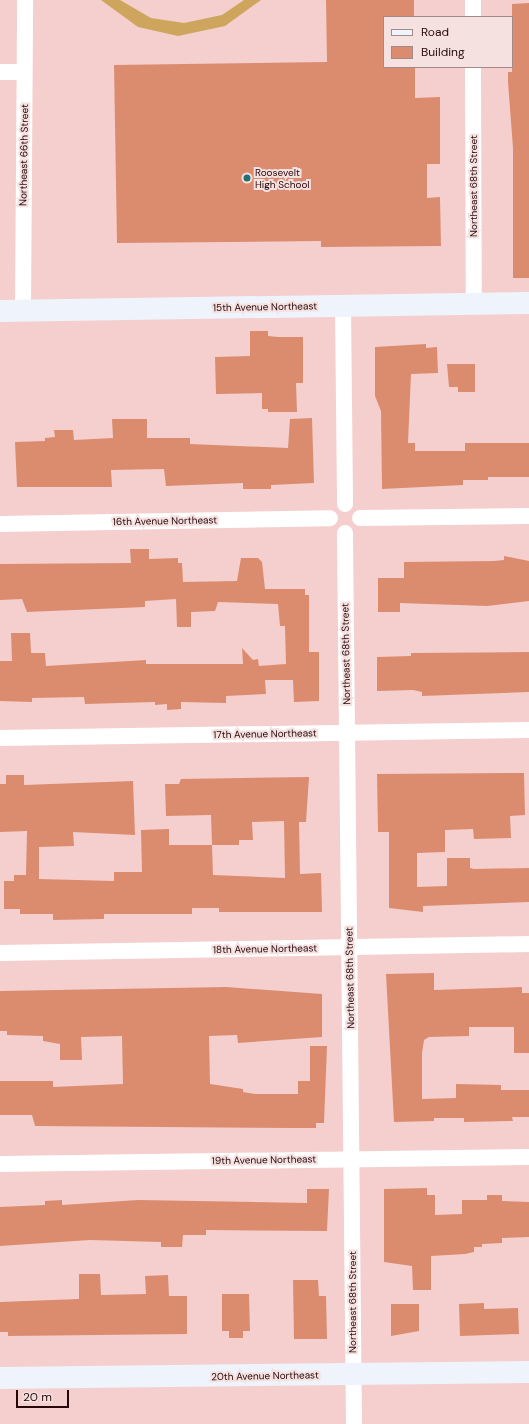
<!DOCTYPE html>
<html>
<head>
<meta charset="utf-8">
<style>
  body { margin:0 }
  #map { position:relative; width:529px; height:1424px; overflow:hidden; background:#f4cfcd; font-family:"DM Sans",sans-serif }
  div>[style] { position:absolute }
  .green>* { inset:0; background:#cea55c }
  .building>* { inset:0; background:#db8c6f }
  .street>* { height:16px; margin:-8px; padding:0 8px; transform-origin:8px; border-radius:8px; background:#fff }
  .secondary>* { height:22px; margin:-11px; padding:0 11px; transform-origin:11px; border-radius:11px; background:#eef3fc }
  .dots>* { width:11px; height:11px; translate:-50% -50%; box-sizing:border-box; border:2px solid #f4e1e0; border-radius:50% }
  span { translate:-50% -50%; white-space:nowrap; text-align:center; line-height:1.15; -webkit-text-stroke:4px #f4e1e0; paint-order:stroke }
  .street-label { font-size:10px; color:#27080a }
  .poi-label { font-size:10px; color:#27080a }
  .left { translate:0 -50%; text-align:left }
  .legend { position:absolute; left:383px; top:16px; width:130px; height:52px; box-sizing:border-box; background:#f4e1e0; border:1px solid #a28a8a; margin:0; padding:5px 7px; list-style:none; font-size:12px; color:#27080a }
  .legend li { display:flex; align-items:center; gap:8px; height:20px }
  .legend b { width:20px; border:1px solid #a28a8a }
  .scale { position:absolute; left:16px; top:1390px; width:53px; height:18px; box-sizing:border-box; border:2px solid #27080a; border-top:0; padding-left:5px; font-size:12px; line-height:14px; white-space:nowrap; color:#27080a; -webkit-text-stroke:3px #f4e1e0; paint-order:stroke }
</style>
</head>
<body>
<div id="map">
  <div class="green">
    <div style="clip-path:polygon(101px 0,120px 0,151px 18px,184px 23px,222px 15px,244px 0,261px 0,225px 26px,178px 36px,138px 27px)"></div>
  </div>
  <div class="building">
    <div style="clip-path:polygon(326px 0,414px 0,414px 17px,384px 17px,384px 67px,415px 67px,415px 98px,440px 97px,440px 164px,427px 164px,427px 198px,440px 197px,441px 246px,321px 247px,321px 241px,117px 243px,114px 65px,327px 62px)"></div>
    <div style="clip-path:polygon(529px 3px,529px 278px,513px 278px,513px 148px,508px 82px,508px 72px,512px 72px,512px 4px)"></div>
    <div style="clip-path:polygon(250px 331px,268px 331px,268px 336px,278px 337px,303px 337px,303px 383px,296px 383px,297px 412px,268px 412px,268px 409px,262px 409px,262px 393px,216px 394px,215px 357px,250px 356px)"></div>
    <div style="clip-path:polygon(426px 344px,426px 348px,437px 347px,438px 373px,411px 374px,408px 443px,415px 443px,415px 451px,465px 451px,465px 443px,529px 443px,529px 477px,488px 477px,488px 480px,463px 480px,463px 485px,382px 489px,381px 411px,375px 396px,375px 347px)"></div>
    <div style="clip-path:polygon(447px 364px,475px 364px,475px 392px,458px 392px,458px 387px,449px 387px)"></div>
    <div style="clip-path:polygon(312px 418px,314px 483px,271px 485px,271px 489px,243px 489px,243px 483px,166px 486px,164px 469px,111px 470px,112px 487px,17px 487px,15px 442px,45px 441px,45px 438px,55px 437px,54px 430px,73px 430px,74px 440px,113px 438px,112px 419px,147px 419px,147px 438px,190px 438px,190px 444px,288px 448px,290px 419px)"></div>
    <div style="clip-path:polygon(130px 549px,149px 549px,149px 559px,178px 558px,178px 563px,182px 563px,183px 582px,237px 581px,241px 558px,258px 558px,262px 562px,265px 589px,305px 589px,305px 595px,309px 595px,309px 652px,319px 652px,319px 701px,294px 702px,293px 680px,265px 680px,266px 694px,226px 696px,226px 703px,181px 702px,181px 709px,167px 710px,167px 704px,155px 705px,155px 702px,85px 704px,84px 697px,32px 698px,32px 702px,0 701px,0 661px,12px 661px,11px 633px,30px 633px,31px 653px,45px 653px,46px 666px,146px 660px,146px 664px,243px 664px,242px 648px,253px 660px,258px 659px,259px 666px,286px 664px,285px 626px,280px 626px,278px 604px,218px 602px,215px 611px,191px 612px,191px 627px,177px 627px,176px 599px,145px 601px,145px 607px,27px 612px,22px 599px,0 600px,0 564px,131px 563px)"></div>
    <div style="clip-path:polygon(504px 556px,529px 561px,529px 601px,487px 606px,400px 603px,400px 612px,378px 612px,378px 578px,404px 578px,404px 562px,494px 561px,504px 560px)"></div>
    <div style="clip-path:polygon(529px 652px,529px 692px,422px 696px,422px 692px,413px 690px,377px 691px,377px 657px,411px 656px,411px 653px)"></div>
    <div style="clip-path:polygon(524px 773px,525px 815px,510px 816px,511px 838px,474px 839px,473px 829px,445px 830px,445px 852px,417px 853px,417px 887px,447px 886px,447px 858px,470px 858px,470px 868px,474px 869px,529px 868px,529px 902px,423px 906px,423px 912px,389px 908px,389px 832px,378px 832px,377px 774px)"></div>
    <div style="clip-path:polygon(6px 775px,24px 775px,24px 785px,133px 781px,135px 835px,73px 832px,74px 846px,39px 847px,39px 879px,114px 881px,114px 872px,142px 872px,141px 830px,169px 829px,169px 845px,212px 845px,213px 875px,285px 878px,284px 821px,252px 822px,253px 840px,239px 840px,239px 845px,212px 845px,211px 815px,166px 816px,165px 784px,179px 784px,181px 779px,309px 777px,306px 822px,299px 822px,300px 874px,321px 873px,322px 912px,219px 912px,219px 908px,192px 908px,192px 914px,104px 914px,104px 919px,53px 920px,53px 914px,20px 914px,20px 909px,4px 909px,4px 881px,14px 881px,14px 875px,26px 875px,27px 831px,0 832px,0 784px,6px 784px)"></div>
    <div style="clip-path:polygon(434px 973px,434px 990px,522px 987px,522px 993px,529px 993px,529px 1053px,514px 1053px,514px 1027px,469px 1027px,469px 1036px,429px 1037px,424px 1040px,422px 1053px,422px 1099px,456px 1098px,456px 1084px,501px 1085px,501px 1090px,529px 1090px,529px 1117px,512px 1117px,513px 1121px,464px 1122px,464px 1118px,434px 1118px,434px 1121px,394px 1122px,386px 974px)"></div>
    <div style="clip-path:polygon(226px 987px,322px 994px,322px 1037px,238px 1043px,237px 1035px,209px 1036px,210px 1084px,243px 1089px,243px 1092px,255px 1094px,298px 1094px,298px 1081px,310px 1081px,310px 1046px,327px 1046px,324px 1123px,316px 1123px,316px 1128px,293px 1128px,35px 1126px,32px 1115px,0 1115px,0 1081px,53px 1081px,53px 1087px,123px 1084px,122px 1036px,81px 1037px,82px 1060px,60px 1060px,60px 1044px,43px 1041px,43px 1036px,7px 1035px,7px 1031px,0 1031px,0 991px)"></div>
    <div style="clip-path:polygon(427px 1188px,427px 1195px,435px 1195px,435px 1215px,462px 1214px,462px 1200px,487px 1200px,487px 1195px,502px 1195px,502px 1201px,529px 1202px,529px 1237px,502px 1238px,502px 1243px,482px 1244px,482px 1247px,474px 1247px,474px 1252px,465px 1254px,431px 1256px,431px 1290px,413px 1290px,412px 1266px,384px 1262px,384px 1189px)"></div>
    <div style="clip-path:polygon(307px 1189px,329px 1189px,327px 1231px,206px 1230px,206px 1235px,183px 1235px,182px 1247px,161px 1247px,161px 1242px,90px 1240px,0 1246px,0 1207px,45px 1205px,45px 1201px,62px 1200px,62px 1205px,138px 1200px,307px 1203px)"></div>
    <div style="clip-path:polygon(79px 1274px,100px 1274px,101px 1295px,146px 1294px,145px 1276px,168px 1275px,169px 1296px,187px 1296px,187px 1334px,8px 1336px,8px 1332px,0 1332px,0 1302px,79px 1299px)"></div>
    <div style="clip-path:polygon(293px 1280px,318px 1280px,319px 1296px,326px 1296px,327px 1339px,294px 1339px)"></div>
    <div style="clip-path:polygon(222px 1294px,249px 1294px,250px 1331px,243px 1331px,243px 1338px,229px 1338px,229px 1331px,222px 1331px)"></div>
    <div style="clip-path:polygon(484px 1303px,484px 1309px,518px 1308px,519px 1334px,460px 1336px,459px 1304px)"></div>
    <div style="clip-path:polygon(391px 1304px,419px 1304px,419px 1331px,391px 1336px)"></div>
  </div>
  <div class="street">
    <div style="left:473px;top:0;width:17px;rotate:90deg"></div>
    <div style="left:473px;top:67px;width:237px;rotate:89.8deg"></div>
    <div style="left:0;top:72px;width:24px"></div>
    <div style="left:343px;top:306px;width:198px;rotate:89.4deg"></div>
    <div style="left:23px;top:310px;width:310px;rotate:-89.6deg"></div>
    <div style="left:360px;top:518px;width:169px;rotate:-0.7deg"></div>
    <div style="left:0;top:524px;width:330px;rotate:-1deg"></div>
    <div style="left:345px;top:533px;width:891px;rotate:89.42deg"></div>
    <div style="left:0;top:738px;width:529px;rotate:-0.87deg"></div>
    <div style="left:0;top:953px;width:529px;rotate:-0.97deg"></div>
    <div style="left:0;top:1164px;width:529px;rotate:-0.76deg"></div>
  </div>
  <div class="secondary">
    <div style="left:0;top:311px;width:529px;rotate:-0.87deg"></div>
    <div style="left:0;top:1378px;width:529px;rotate:-0.65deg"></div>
  </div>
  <div class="dots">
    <div style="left:247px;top:178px;background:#246f73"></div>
  </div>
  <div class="street-label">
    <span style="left:24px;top:155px;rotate:-89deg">Northeast 66th Street</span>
    <span style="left:474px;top:186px;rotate:-90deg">Northeast 68th Street</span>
    <span style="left:265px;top:307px;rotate:-1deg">15th Avenue Northeast</span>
    <span style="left:165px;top:521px;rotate:-1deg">16th Avenue Northeast</span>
    <span style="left:346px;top:654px;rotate:-91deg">Northeast 68th Street</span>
    <span style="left:265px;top:734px;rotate:-1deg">17th Avenue Northeast</span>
    <span style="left:265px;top:949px;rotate:-1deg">18th Avenue Northeast</span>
    <span style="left:350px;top:978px;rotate:-91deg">Northeast 68th Street</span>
    <span style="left:264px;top:1160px;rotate:-1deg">19th Avenue Northeast</span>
    <span style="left:353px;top:1302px;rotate:-90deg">Northeast 68th Street</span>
    <span style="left:265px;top:1376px;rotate:-1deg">20th Avenue Northeast</span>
  </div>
  <div class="poi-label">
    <span class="left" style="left:255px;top:178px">Roosevelt<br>High School</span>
  </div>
  <ul class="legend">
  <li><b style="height:5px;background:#eef3fc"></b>Road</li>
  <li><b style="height:11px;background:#db8c6f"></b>Building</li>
  </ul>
  <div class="scale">20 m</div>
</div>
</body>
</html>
